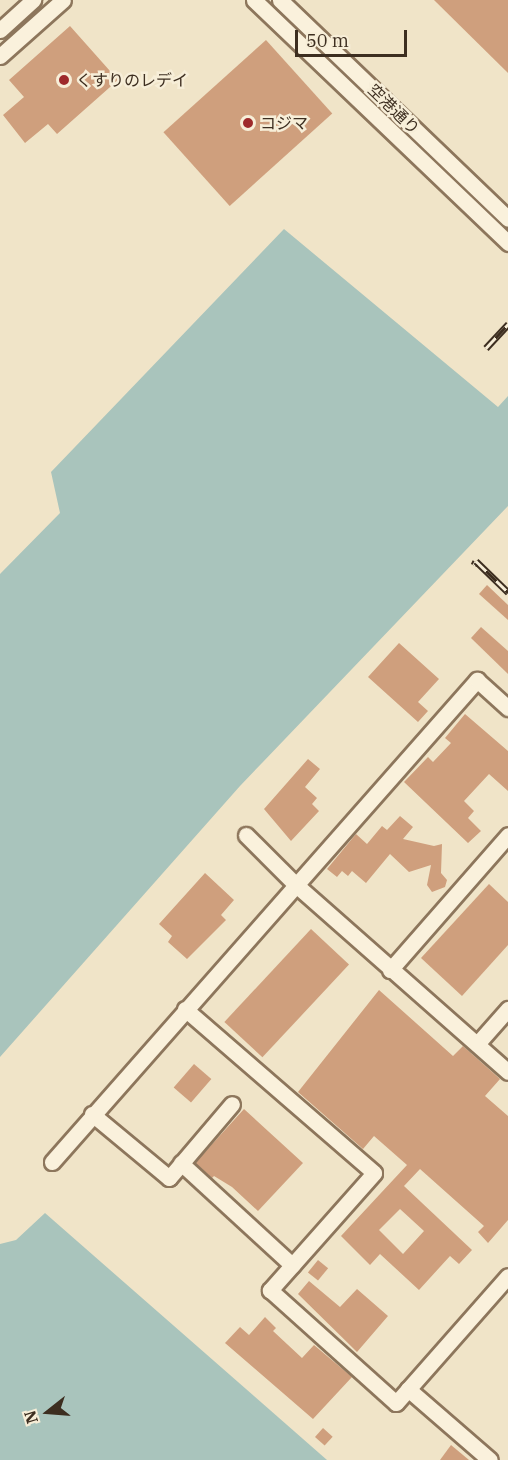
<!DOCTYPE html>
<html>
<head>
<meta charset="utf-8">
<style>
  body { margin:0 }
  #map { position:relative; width:508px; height:1460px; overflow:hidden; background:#f0e4c8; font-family:"IBM Plex Serif","Noto Sans JP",serif }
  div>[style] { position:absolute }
  .water>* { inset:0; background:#a9c4bc }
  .building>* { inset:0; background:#cf9f7d; transform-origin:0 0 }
  .roads { filter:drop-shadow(2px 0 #8d765c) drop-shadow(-2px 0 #8d765c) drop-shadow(0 2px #8d765c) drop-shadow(0 -2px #8d765c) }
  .minor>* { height:15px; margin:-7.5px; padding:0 7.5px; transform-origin:7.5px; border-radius:7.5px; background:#faf1dc }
  .rail>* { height:7px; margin-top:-3.5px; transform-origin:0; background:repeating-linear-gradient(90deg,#f7eed8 0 14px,#3d2e20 0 28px); box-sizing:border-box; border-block:2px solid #3d2e20 }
  .dots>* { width:16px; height:16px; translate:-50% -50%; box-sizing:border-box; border:3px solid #f7eed8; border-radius:50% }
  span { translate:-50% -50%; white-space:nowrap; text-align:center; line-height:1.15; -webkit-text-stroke:5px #f7eed8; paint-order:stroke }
  .poi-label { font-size:16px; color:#3d2e20 }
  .left { translate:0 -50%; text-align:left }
  .street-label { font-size:16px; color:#3d2e20 }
  .north { position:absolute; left:18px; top:1382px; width:60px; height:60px; -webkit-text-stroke:4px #f7eed8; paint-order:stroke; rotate:253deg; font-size:16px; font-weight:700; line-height:24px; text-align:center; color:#3d2e20 }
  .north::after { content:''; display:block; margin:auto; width:21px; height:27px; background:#3d2e20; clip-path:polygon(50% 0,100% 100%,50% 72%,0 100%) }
  .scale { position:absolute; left:295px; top:30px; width:112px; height:27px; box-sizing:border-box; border:3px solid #3d2e20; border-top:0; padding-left:8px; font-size:18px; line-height:21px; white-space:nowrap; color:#3d2e20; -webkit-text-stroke:4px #f7eed8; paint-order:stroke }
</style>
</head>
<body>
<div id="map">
  <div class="water">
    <div style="clip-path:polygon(284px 229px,498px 407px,508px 396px,508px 506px,240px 786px,0 1057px,0 574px,60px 513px,51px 472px)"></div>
    <div style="clip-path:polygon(45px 1213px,327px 1460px,0 1460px,0 1244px,16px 1240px)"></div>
  </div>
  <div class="building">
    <div style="clip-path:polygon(434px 0,508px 0,508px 73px)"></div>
    <div style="clip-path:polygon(70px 26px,118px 80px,57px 134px,48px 124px,25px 143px,3px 115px,24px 97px,9px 80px)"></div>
    <div style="left:266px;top:40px;width:99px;height:138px;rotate:48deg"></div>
    <div style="clip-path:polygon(487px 585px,508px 605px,508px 620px,479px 594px)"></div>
    <div style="clip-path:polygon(481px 627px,508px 651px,508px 674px,471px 638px)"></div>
    <div style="clip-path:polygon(399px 643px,439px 679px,418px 702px,428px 711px,418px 722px,368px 677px)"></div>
    <div style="clip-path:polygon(465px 714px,508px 751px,508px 791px,489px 774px,464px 801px,474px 811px,468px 818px,481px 831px,468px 843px,404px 782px,428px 757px,433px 762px,451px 743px,445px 738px)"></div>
    <div style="clip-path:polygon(308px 759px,320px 769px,305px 787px,317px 798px,312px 804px,319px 811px,291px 841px,264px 809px)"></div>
    <div style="clip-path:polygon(400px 816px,413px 827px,403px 839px,434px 846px,442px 844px,441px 873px,447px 880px,445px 887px,432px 892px,427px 885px,431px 865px,409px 872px,390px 854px,366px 883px,352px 871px,348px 876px,342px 871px,337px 877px,327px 869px,356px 834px,367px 844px,382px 826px,387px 830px)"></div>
    <div style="clip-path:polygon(205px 873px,234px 900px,221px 915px,226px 920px,187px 959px,168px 942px,172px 936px,159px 924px)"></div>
    <div style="clip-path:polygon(489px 884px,508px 902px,508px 945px,462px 996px,421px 958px)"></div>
    <div style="left:311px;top:929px;width:52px;height:127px;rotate:43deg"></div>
    <div style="clip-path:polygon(evenodd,379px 990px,453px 1056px,463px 1046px,500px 1079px,485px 1096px,508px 1116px,508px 1220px,488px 1243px,478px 1232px,484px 1226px,420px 1169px,404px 1186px,472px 1250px,459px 1264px,450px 1256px,419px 1290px,380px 1254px,370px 1265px,341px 1236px,407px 1165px,374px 1136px,363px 1149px,298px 1092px,379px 990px,400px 1209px,424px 1231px,403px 1254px,379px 1230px,400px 1209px)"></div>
    <div style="left:194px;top:1064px;width:23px;height:31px;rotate:41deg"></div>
    <div style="clip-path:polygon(244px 1109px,303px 1163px,258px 1211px,232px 1187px,214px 1176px,212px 1178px,195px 1163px)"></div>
    <div style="left:318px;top:1260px;width:13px;height:16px;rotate:39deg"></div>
    <div style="clip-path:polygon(309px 1281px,340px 1307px,357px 1289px,388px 1316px,357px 1352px,298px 1294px)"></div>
    <div style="clip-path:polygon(265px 1317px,276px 1328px,273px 1331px,302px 1358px,314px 1345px,352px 1377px,313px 1419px,225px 1343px,240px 1327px,249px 1335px)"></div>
    <div style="left:323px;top:1428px;width:13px;height:12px;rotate:42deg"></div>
    <div style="clip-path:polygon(451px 1445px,469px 1460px,440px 1460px)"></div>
  </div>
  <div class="roads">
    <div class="minor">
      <div style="left:254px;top:0;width:352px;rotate:43.7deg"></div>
      <div style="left:280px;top:0;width:316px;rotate:43.8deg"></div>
      <div style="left:0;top:30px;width:45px;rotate:-42.3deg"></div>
      <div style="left:0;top:56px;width:84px;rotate:-41.6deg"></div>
      <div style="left:246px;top:835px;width:69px;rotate:45deg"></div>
      <div style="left:295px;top:884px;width:284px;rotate:41.4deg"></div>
      <div style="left:390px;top:970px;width:179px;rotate:-48.8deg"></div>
      <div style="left:185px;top:1009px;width:250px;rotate:40.9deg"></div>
      <div style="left:374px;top:1173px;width:157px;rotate:131.6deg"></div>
      <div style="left:270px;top:1290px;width:169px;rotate:41.9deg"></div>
      <div style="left:396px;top:1403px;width:169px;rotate:-48.6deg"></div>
      <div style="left:477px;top:1044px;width:47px;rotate:-48.5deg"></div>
      <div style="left:92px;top:1114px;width:100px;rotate:39.7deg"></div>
      <div style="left:169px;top:1178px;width:97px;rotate:-49.6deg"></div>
      <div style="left:52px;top:1162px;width:643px;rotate:-48.6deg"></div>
      <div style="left:477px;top:680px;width:42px;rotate:42.1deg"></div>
      <div style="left:181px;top:1163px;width:151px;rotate:42.6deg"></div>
      <div style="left:408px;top:1389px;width:108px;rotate:40.9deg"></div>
    </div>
  </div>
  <div class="rail">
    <div style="left:486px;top:348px;width:33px;rotate:-47deg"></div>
    <div style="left:474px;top:565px;width:4px;rotate:-63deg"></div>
    <div style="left:476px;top:561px;width:45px;rotate:44.1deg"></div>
  </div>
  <div class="dots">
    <div style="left:64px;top:80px;background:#9e2a2b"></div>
    <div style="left:248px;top:123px;background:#9e2a2b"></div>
  </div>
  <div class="poi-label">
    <span class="left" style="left:76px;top:80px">くすりのレデイ</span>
    <span class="left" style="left:260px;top:123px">コジマ</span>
  </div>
  <div class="street-label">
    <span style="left:394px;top:109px;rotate:44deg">空港通り</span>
  </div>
  <div class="north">N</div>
  <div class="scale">50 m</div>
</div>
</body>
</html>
